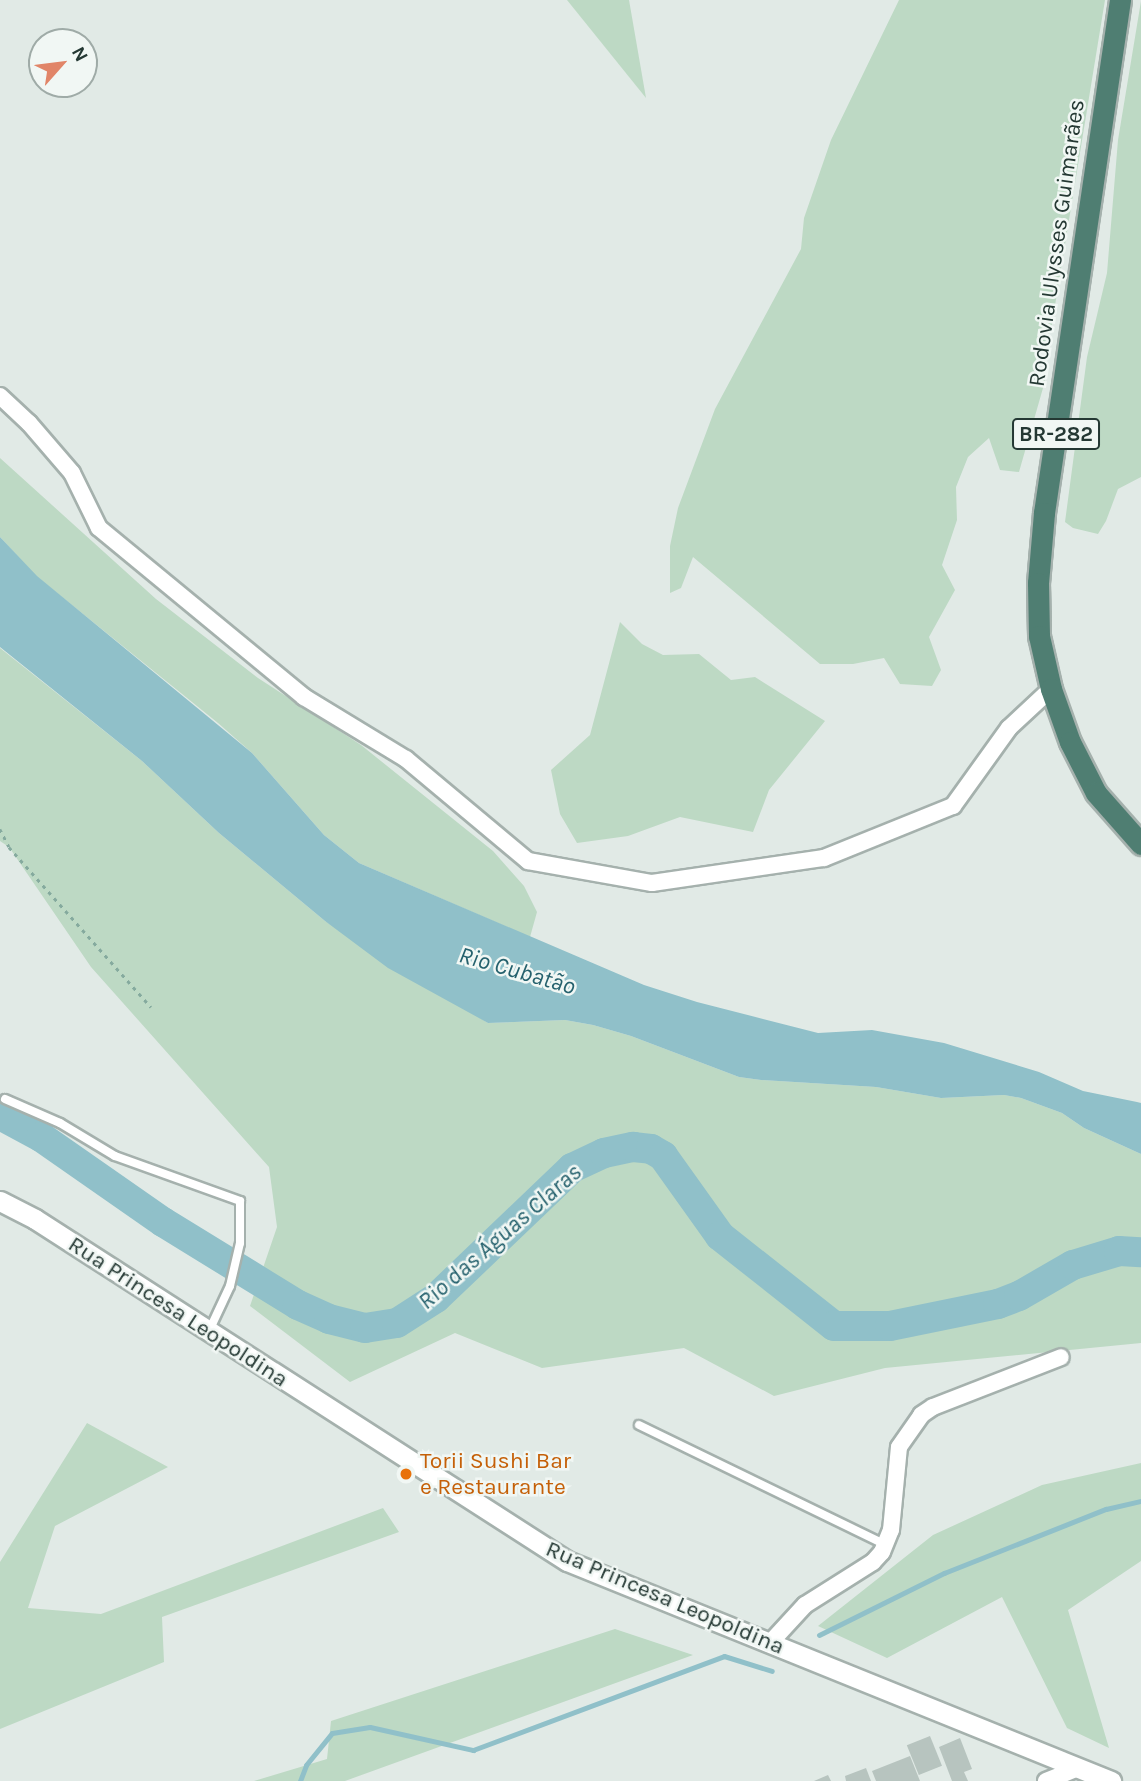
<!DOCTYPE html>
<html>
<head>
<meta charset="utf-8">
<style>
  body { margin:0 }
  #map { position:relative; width:1141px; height:1781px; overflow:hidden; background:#e1eae6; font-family:Karla,sans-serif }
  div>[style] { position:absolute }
  .green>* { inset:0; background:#bdd9c4 }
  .water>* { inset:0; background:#90c0c9 }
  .stream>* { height:5px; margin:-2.5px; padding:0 2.5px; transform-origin:2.5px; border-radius:2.5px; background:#90c0c9 }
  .river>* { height:30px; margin:-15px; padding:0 15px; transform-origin:15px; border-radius:15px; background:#90c0c9 }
  .building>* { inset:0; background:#b7c4bf; transform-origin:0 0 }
  .path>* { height:2.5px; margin-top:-1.25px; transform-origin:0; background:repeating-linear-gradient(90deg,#85aa9e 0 3.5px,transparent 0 8.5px) }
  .roads { filter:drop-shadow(2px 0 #a5b1ad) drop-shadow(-2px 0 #a5b1ad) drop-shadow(0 2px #a5b1ad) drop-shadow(0 -2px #a5b1ad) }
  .service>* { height:8px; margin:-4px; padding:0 4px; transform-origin:4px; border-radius:4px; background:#fff }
  .minor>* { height:16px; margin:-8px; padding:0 8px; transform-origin:8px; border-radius:8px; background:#fff }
  .tertiary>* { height:19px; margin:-9.5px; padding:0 9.5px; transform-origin:9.5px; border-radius:9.5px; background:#fff }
  .trunk>* { height:21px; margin:-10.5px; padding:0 10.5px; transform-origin:10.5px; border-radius:10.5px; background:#4f7e72 }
  .dots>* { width:19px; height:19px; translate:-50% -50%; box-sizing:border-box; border:4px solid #f1f7f4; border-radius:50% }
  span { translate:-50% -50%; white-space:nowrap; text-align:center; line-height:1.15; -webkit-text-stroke:5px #f1f7f4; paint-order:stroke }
  .shield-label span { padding:2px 5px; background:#f1f7f4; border:2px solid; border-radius:5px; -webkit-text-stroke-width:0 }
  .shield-label { font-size:21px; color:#243833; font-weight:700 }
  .street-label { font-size:23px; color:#243833 }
  .food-label { font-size:23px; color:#c56008 }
  .left { translate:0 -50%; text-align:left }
  .water-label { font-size:24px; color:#25616d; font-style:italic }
  .north { position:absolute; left:28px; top:28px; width:70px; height:70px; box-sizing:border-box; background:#f1f7f4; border:2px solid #9faba7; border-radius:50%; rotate:62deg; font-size:19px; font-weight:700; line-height:28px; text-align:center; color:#243833 }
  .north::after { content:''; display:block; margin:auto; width:24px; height:32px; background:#e18568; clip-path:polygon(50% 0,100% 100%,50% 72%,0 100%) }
</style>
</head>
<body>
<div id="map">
  <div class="green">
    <div style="clip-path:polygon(567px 0,629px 0,646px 98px)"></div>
    <div style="clip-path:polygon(899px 0,1105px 0,1051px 330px,1036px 359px,1045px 381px,1019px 472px,1000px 470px,989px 438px,968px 457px,956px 487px,957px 520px,942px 565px,955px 590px,929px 637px,941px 670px,932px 686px,900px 684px,884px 658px,853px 664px,820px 664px,693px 557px,681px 588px,670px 593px,670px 546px,678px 508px,715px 409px,801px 249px,804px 218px,831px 140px)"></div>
    <div style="clip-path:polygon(1141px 1px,1141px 477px,1118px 489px,1106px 521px,1098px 534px,1073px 528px,1065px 522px,1087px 357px,1107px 273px,1118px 140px)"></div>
    <div style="clip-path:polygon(0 458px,156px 599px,258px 678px,361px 745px,493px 851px,524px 886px,537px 912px,530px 937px,359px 863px,324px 835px,252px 753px,218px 723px,36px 576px,0 537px)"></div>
    <div style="clip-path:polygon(620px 622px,642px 644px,663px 655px,699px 654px,731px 680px,755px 677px,825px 721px,769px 790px,753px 832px,680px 817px,628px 836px,577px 843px,560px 814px,551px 770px,590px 735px)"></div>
    <div style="clip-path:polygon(0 648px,142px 761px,219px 833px,325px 921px,488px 1023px,565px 1020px,593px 1025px,631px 1036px,739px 1077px,761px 1080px,876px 1087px,941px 1098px,1004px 1095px,1021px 1098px,1062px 1113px,1084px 1128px,1141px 1154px,1141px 1343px,885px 1368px,774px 1396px,684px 1348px,542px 1368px,455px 1333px,350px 1382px,250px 1306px,277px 1227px,269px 1167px,91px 967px,9px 847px,0 841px)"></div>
    <div style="clip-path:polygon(87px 1423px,168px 1467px,55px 1526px,28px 1608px,101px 1614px,383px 1508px,399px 1532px,162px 1617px,164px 1662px,0 1729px,0 1562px)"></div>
    <div style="clip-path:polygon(1141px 1463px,1141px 1561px,1068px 1610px,1109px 1748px,1067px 1728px,1002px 1597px,887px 1658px,818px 1626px,933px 1535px,1042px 1485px)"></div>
    <div style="clip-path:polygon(615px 1629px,693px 1655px,345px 1781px,254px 1781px,327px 1759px,331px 1721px)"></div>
  </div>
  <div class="water">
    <div style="clip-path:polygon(0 537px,37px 576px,252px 753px,324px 835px,359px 863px,644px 985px,697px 1002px,818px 1033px,872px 1030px,944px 1043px,1039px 1072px,1083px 1091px,1137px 1102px,1141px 1103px,1141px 1154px,1084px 1128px,1062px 1113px,1021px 1098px,1004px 1095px,941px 1098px,876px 1087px,761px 1080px,739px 1077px,631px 1036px,593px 1025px,565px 1020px,488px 1023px,388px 968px,325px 921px,219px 833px,142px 761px,0 647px)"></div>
  </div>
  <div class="stream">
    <div style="left:819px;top:1635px;width:140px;rotate:-26.4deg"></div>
    <div style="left:944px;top:1573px;width:174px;rotate:-21.6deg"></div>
    <div style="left:1106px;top:1509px;width:36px;rotate:-13deg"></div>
    <div style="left:300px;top:1781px;width:17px;rotate:-69deg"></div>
    <div style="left:306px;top:1765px;width:41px;rotate:-50.9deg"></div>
    <div style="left:332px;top:1733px;width:38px;rotate:-9deg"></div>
    <div style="left:370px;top:1727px;width:106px;rotate:12.6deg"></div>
    <div style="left:473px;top:1750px;width:268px;rotate:-20.5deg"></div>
    <div style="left:724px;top:1656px;width:50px;rotate:17.4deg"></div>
  </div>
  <div class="river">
    <div style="left:0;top:1115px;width:47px;rotate:28.2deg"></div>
    <div style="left:41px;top:1137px;width:149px;rotate:34.9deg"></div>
    <div style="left:163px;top:1222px;width:158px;rotate:31.6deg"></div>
    <div style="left:298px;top:1305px;width:34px;rotate:24deg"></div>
    <div style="left:329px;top:1319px;width:37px;rotate:14deg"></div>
    <div style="left:365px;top:1328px;width:32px;rotate:-9deg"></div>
    <div style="left:397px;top:1323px;width:46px;rotate:-32.7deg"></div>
    <div style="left:436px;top:1298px;width:188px;rotate:-43.7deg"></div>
    <div style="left:572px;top:1168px;width:35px;rotate:-25deg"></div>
    <div style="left:604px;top:1153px;width:30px;rotate:-12deg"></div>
    <div style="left:633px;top:1147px;width:18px;rotate:6deg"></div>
    <div style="left:651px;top:1149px;width:14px;rotate:30deg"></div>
    <div style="left:663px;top:1156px;width:98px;rotate:54.5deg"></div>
    <div style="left:720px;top:1236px;width:145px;rotate:38.3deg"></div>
    <div style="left:834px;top:1326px;width:56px"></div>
    <div style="left:890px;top:1326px;width:110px;rotate:-11.5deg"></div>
    <div style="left:998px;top:1304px;width:22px;rotate:-21deg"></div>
    <div style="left:1019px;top:1296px;width:62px;rotate:-29.9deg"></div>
    <div style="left:1073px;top:1265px;width:48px;rotate:-16.9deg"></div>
    <div style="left:1119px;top:1251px;width:22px;rotate:3deg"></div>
  </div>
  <div class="building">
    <div style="left:930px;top:1736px;width:32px;height:25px;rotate:68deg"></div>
    <div style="clip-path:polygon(960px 1738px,972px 1769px,964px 1772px,968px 1781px,952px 1781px,939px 1747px)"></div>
    <div style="clip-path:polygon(910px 1756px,920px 1781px,876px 1781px,872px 1771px)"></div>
    <div style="clip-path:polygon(866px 1768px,871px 1781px,846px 1781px,845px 1776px)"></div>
    <div style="clip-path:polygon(828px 1775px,831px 1781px,814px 1781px)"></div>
  </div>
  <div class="path">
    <div style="left:0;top:829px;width:20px;rotate:63deg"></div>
    <div style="left:9px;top:847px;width:214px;rotate:48.4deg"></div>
  </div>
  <div class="roads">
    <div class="service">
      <div style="left:5px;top:1099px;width:60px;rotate:23.6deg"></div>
      <div style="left:60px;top:1123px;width:64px;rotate:31deg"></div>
      <div style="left:115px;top:1156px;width:133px;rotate:19.8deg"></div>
      <div style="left:240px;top:1201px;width:42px;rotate:90deg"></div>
      <div style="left:240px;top:1243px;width:44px;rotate:103.1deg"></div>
      <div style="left:230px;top:1286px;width:50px;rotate:115deg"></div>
      <div style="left:639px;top:1425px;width:275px;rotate:25.9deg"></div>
    </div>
    <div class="minor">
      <div style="left:0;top:396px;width:40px;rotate:43deg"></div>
      <div style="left:29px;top:423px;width:66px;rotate:49.3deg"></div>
      <div style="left:72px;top:473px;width:61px;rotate:63.9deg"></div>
      <div style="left:99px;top:528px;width:266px;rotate:39.5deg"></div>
      <div style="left:304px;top:697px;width:119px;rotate:31.3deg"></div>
      <div style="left:406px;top:759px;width:159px;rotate:39.9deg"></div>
      <div style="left:528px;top:861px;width:126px;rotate:10.1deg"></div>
      <div style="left:652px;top:883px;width:174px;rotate:-8.3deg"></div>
      <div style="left:824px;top:858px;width:139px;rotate:-22deg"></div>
      <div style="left:953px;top:806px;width:96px;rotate:-54.3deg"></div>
      <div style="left:1009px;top:728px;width:57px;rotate:-42.9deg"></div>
      <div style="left:770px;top:1643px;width:52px;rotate:-47.4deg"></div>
      <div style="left:805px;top:1605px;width:80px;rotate:-32.3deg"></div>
      <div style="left:873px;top:1562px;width:13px;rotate:-48deg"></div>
      <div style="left:882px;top:1552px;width:24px;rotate:-68deg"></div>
      <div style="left:891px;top:1530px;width:83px;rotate:-84.5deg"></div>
      <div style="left:899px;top:1447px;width:39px;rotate:-55deg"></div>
      <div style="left:921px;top:1415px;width:14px;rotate:-34deg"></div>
      <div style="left:933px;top:1407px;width:137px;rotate:-21.3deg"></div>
      <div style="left:1046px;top:1781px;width:35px;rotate:-22deg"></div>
    </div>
    <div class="tertiary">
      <div style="left:0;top:1201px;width:39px;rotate:27deg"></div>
      <div style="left:35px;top:1219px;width:632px;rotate:32.74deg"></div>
      <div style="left:567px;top:1561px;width:587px;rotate:22.02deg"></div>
    </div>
    <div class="trunk">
      <div style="left:1120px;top:0;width:519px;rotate:98.43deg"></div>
      <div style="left:1044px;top:513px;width:70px;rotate:94.9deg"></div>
      <div style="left:1038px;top:583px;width:53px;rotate:88.9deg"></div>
      <div style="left:1039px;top:636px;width:54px;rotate:77.2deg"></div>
      <div style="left:1051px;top:689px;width:56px;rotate:70.3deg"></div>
      <div style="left:1070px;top:742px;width:57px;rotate:63deg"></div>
      <div style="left:1096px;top:793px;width:68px;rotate:48.6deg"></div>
    </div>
  </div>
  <div class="dots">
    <div style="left:406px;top:1474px;background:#e8710a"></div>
  </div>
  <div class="shield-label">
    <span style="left:1056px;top:434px">BR-282</span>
  </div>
  <div class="street-label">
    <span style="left:1057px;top:243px;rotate:-82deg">Rodovia Ulysses Guimarães</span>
    <span style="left:178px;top:1312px;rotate:33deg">Rua Princesa Leopoldina</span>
    <span style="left:665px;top:1598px;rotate:23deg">Rua Princesa Leopoldina</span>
  </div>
  <div class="food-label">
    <span class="left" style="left:420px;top:1474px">Torii Sushi Bar<br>e Restaurante</span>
  </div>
  <div class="water-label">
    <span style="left:517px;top:971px;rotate:16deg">Rio Cubatão</span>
    <span style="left:500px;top:1237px;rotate:-41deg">Rio das Águas Claras</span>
  </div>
  <div class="north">N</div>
</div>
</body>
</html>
